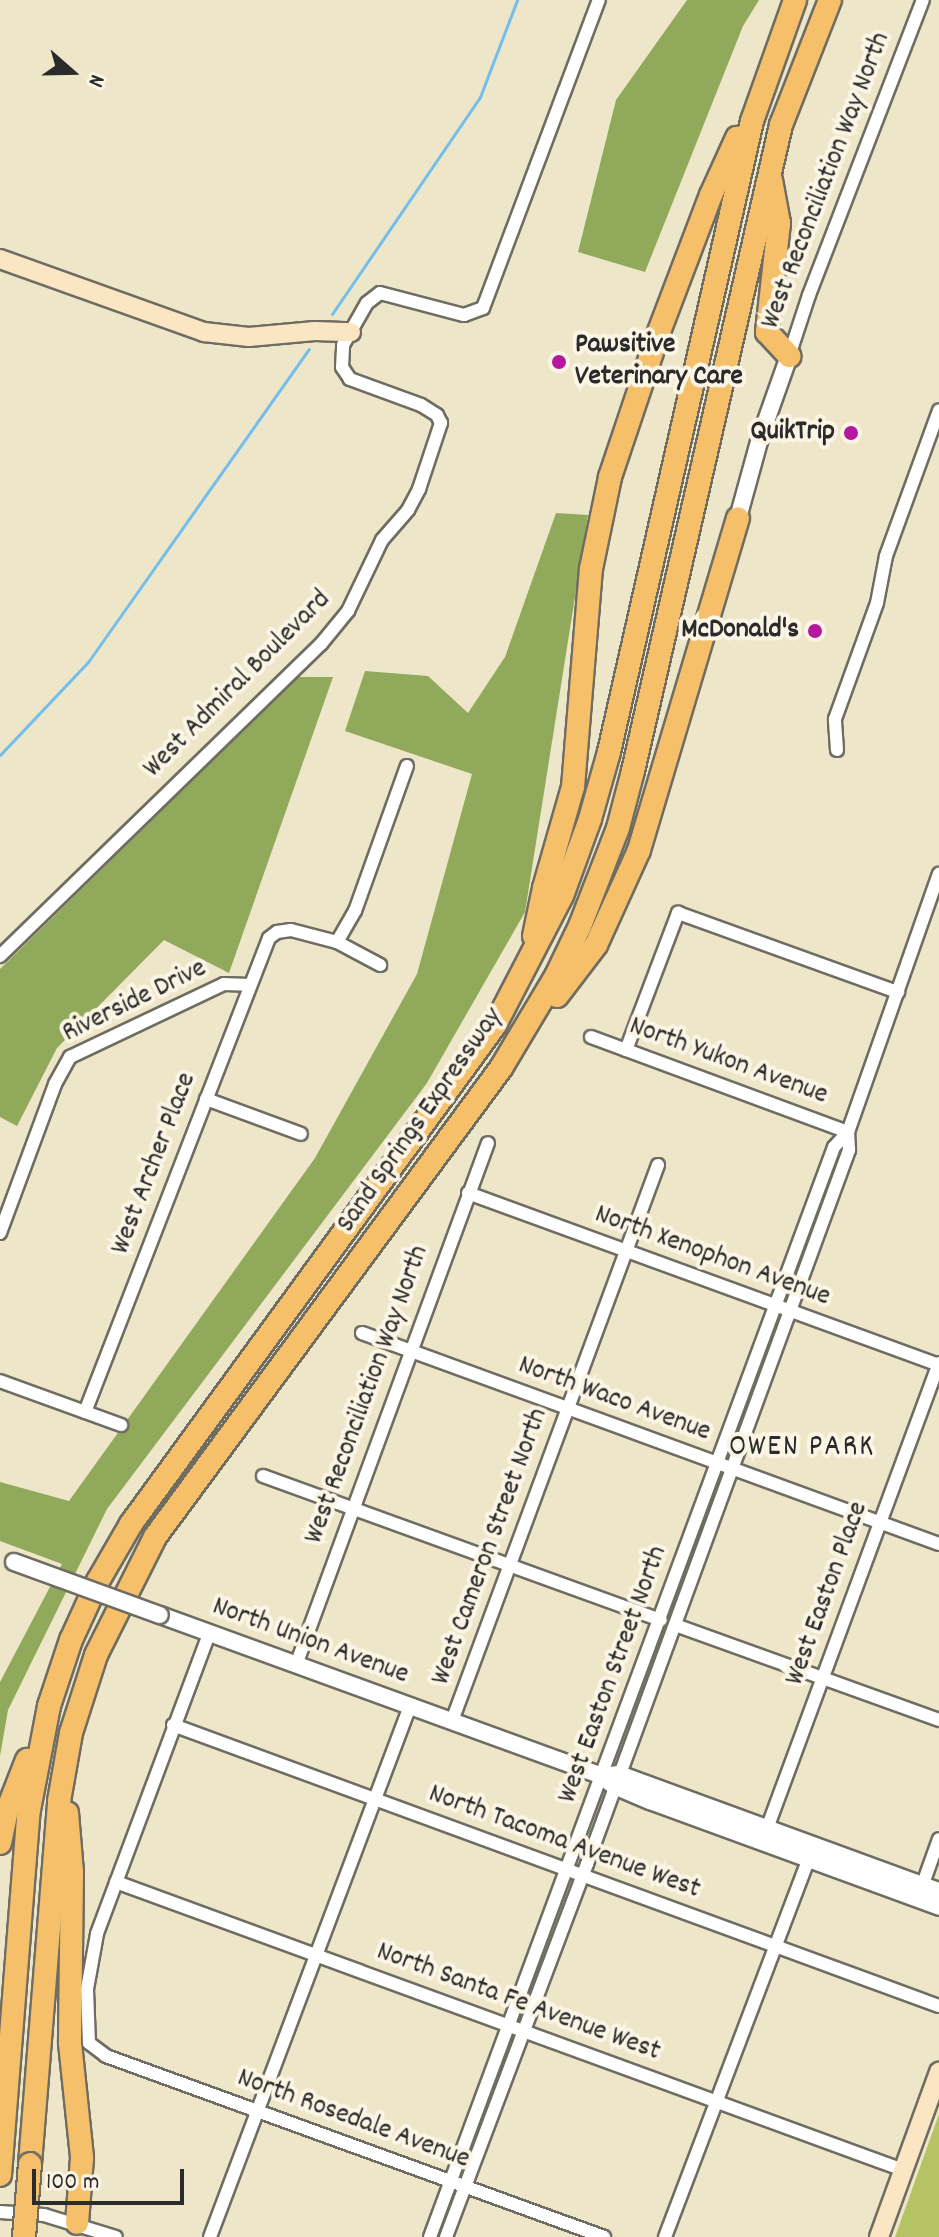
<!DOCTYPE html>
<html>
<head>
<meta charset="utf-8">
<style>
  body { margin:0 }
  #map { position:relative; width:939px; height:2237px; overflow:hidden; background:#ede6c9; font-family:Dekko,sans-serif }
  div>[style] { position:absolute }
  .green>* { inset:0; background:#b6c365 }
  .forest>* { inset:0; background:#90a95a }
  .stream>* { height:3px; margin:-1.5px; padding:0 1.5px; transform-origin:1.5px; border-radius:1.5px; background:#73beec }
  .roads { filter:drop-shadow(2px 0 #6f6c62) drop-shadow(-2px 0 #6f6c62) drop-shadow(0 2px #6f6c62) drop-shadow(0 -2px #6f6c62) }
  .minor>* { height:12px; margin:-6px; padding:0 6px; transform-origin:6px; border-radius:6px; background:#fff }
  .tertiary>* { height:16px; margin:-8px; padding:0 8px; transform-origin:8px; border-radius:8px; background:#fff }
  .secondary>* { height:18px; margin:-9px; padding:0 9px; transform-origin:9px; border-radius:9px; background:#fbe6c4 }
  .motorway>* { height:22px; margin:-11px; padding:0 11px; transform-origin:11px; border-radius:11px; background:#f6c06b }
  .bridges { filter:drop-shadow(2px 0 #6f6c62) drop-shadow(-2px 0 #6f6c62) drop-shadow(0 2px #6f6c62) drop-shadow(0 -2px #6f6c62) }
  .tertiary-bridge>* { height:16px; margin:-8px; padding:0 8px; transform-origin:8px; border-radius:8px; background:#fff }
  .motorway-bridge>* { height:22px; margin:-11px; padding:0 11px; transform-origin:11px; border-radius:11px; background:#f6c06b }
  .dots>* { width:22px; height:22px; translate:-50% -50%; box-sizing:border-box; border:4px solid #fcf5e5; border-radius:50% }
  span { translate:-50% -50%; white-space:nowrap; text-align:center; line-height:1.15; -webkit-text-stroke:8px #fcf5e5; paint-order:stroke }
  .street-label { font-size:28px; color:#2b2b2b }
  .poi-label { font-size:28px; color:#2b2b2b; font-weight:700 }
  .left { translate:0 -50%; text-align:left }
  .right { translate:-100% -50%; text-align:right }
  .neighbourhood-label { font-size:30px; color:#2b2b2b; letter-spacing:2px }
  .north { position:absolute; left:32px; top:32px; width:80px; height:80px; -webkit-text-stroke:6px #fcf5e5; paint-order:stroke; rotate:110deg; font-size:22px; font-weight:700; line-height:32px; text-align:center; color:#2b2b2b }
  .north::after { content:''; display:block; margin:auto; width:28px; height:36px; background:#2b2b2b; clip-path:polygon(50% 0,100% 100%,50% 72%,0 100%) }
  .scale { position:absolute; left:32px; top:2169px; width:152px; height:36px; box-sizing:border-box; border:4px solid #2b2b2b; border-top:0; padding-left:10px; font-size:24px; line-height:28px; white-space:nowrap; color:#2b2b2b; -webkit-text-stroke:6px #fcf5e5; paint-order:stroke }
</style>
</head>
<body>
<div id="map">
  <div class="green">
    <div style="clip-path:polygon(939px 2114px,939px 2237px,895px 2237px)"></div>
  </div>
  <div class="forest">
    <div style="clip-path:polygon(687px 0,759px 0,743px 26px,645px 272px,578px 252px,616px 100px)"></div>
    <div style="clip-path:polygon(556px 513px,588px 515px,525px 912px,427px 1083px,107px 1509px,8px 1710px,0 1756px,0 1682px,62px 1564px,0 1541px,0 1482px,69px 1501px,315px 1158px,417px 974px,472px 774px,345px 731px,365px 671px,428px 676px,468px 713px,505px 657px)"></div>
    <div style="clip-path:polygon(298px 677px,333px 677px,229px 973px,164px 940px,57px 1048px,17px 1126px,0 1117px,0 969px)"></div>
  </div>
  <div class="stream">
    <div style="left:332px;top:314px;width:263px;rotate:-55.7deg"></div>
    <div style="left:480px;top:97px;width:104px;rotate:-69.1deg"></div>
    <div style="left:0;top:755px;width:128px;rotate:-46.6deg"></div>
    <div style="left:88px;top:662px;width:383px;rotate:-54.8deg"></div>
  </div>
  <div class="roads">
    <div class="minor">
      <div style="left:789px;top:356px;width:64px;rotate:-71.8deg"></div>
      <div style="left:809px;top:295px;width:316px;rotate:-68.9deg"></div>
      <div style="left:837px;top:750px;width:31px;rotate:-94deg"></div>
      <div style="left:835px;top:719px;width:123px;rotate:-70.1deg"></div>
      <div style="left:877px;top:603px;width:48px;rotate:-79.2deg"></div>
      <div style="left:886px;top:556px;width:155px;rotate:-70deg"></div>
      <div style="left:337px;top:942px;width:36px;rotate:-60deg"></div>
      <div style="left:355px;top:911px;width:154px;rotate:-70.3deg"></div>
      <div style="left:0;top:956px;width:448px;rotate:-44.2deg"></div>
      <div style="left:321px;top:644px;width:43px;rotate:-50.7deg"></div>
      <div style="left:348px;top:611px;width:79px;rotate:-64.4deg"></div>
      <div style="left:382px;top:540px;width:40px;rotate:-49deg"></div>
      <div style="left:408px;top:510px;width:24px;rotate:-62deg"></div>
      <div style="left:419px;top:489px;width:70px;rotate:-71.6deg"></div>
      <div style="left:441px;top:423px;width:9px;rotate:-117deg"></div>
      <div style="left:437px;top:415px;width:19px;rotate:-148deg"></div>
      <div style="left:421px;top:405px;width:76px;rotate:-159.9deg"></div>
      <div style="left:350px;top:379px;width:14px;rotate:-124deg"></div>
      <div style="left:342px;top:367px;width:22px;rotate:-87deg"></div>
      <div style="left:343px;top:345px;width:48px;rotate:-60.3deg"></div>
      <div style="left:367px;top:303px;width:16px;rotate:-38deg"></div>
      <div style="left:380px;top:293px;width:87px;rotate:14.7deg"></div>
      <div style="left:464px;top:315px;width:20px;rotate:-20deg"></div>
      <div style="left:483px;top:308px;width:329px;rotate:-69.4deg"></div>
      <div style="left:591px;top:1037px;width:274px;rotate:20.3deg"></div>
      <div style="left:626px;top:1050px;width:147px;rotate:-69.2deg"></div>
      <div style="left:678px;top:913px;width:234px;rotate:19.8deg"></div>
      <div style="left:206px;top:1099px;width:101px;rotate:20.2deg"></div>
      <div style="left:468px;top:1193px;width:501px;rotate:20.06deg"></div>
      <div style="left:0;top:1233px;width:159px;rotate:-69.7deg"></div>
      <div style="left:55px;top:1084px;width:31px;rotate:-61deg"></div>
      <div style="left:70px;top:1057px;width:170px;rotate:-25.4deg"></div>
      <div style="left:224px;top:984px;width:25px;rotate:2deg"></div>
      <div style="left:362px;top:1333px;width:614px;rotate:20.09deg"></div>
      <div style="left:0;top:1381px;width:129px;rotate:20deg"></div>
      <div style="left:85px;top:1412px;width:508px;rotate:-68.78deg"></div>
      <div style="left:269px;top:938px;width:10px;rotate:-37deg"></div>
      <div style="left:277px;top:932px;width:14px;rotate:-8deg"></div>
      <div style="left:291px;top:930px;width:48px;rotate:14.6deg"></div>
      <div style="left:337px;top:942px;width:49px;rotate:28.1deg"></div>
      <div style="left:263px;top:1476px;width:423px;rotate:19.9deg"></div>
      <div style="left:675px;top:1625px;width:281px;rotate:19.8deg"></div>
      <div style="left:209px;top:1634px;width:320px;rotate:110.5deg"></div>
      <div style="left:97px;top:1934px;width:56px;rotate:100.3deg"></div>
      <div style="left:87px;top:1989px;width:54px;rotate:87.9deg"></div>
      <div style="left:89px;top:2043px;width:21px;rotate:37deg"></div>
      <div style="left:106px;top:2056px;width:530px;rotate:19.97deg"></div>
      <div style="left:296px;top:1665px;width:556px;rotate:-69.81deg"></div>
      <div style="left:452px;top:1721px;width:593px;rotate:-69.67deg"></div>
      <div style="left:173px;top:1725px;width:816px;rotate:20.15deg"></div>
      <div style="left:765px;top:1834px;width:502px;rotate:-69.72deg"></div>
      <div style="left:116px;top:1882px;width:838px;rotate:20.1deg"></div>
      <div style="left:920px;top:1892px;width:56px;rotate:-70.3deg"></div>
      <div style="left:0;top:2212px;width:44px;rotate:3.9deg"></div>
      <div style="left:44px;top:2215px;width:75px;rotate:17deg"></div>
      <div style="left:210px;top:2237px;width:567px;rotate:-69.36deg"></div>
      <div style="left:430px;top:2237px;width:1162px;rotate:-69.66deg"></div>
      <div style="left:834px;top:1147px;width:21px;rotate:-47deg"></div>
      <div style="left:848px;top:1132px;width:274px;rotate:-70.6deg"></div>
      <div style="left:446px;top:2237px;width:399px;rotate:-69.3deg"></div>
      <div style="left:587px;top:1864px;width:761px;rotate:-69.85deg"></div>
      <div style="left:849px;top:1150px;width:18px;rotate:-93deg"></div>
      <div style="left:665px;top:2237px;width:413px;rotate:-69.2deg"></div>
    </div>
    <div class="tertiary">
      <div style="left:738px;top:518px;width:83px;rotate:-74.6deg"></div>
      <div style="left:760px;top:438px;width:87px;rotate:-70.5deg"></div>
      <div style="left:160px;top:1615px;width:470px;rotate:20deg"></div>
      <div style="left:602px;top:1776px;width:16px;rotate:40deg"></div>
      <div style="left:614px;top:1786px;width:39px;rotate:23deg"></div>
      <div style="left:650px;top:1801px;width:308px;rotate:20.1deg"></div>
      <div style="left:602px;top:1776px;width:17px;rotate:-7deg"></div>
      <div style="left:619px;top:1774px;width:341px;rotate:20.1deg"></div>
    </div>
    <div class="secondary">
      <div style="left:0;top:259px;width:217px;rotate:19.7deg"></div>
      <div style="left:204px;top:332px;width:45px;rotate:6.3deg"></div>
      <div style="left:249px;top:337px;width:66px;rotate:-5.2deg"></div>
      <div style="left:315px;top:331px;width:36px;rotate:2deg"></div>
      <div style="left:879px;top:2237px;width:176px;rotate:-70deg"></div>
    </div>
    <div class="motorway">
      <div style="left:771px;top:180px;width:44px;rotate:79.5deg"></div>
      <div style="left:779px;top:223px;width:110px;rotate:96.3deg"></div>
      <div style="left:767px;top:332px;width:33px;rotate:47deg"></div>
      <div style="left:534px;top:936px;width:49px;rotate:-78.2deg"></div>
      <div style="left:544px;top:888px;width:105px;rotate:-74deg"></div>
      <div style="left:573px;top:787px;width:219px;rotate:-85.3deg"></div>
      <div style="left:591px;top:569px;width:94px;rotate:-78.3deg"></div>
      <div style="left:610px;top:477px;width:148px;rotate:-71.4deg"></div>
      <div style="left:657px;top:337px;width:152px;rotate:-69.2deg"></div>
      <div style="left:711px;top:195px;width:63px;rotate:-65.5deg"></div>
      <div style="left:557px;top:996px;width:64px;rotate:-52.6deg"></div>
      <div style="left:596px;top:945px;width:104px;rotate:-65.6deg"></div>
      <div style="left:639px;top:850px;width:346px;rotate:-73.4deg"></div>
      <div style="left:67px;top:1813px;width:59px;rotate:85.2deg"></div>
      <div style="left:72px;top:1872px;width:171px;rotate:90.7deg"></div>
      <div style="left:70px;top:2043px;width:116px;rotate:84deg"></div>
      <div style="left:82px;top:2158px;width:65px;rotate:94.4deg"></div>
      <div style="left:0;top:1843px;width:33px;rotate:-78deg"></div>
      <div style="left:7px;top:1811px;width:55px;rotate:-68.6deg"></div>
      <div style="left:30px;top:2164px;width:364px;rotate:-85.4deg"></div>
      <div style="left:59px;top:1801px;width:69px;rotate:-80deg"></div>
      <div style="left:71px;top:1733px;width:82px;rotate:-72.2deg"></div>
      <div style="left:96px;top:1655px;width:132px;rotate:-63.4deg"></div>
      <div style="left:155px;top:1537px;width:583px;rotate:-53.58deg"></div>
      <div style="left:501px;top:1068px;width:107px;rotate:-59.1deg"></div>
      <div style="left:556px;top:976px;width:55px;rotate:-64.4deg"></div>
      <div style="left:580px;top:926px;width:105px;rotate:-68.8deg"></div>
      <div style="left:618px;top:828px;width:59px;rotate:-75.3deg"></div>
      <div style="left:633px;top:771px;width:663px;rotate:-77.1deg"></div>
      <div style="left:781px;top:125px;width:134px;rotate:-68.6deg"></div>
      <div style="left:0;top:2175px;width:366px;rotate:-85.5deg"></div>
      <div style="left:29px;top:1810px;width:106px;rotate:-79.1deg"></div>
      <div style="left:49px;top:1706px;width:70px;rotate:-71.6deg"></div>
      <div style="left:71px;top:1640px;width:65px;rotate:-65.4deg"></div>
      <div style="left:98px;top:1581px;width:66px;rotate:-59.9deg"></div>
      <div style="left:131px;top:1524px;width:618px;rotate:-53.89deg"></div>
      <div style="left:495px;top:1025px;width:145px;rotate:-62.6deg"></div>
      <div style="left:562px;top:896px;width:82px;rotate:-70deg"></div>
      <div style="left:590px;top:819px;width:70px;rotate:-74.2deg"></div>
      <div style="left:609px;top:752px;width:647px;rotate:-77.23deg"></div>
      <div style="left:752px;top:121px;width:128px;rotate:-70.4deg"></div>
    </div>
  </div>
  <div class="bridges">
    <div class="tertiary-bridge">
      <div style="left:14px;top:1562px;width:155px;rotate:20deg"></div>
    </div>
    <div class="motorway-bridge">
      <div style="left:24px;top:2237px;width:73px;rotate:-85.3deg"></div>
    </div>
  </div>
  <div class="dots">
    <div style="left:559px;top:362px;background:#b5179e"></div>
    <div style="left:851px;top:433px;background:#b5179e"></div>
    <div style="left:815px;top:631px;background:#b5179e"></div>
  </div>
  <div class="street-label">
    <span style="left:827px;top:181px;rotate:-69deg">West Reconciliation Way North</span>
    <span style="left:238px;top:685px;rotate:-45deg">West Admiral Boulevard</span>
    <span style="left:135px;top:1002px;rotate:-26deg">Riverside Drive</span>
    <span style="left:728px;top:1062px;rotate:20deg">North Yukon Avenue</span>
    <span style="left:421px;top:1121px;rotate:-55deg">Sand Springs Expressway</span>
    <span style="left:155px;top:1164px;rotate:-69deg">West Archer Place</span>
    <span style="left:712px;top:1257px;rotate:20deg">North Xenophon Avenue</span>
    <span style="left:368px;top:1395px;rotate:-70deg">West Reconciliation Way North</span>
    <span style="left:614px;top:1400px;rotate:20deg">North Waco Avenue</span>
    <span style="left:491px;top:1547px;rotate:-70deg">West Cameron Street North</span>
    <span style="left:828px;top:1594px;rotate:-70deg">West Easton Place</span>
    <span style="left:310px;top:1642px;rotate:20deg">North Union Avenue</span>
    <span style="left:614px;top:1675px;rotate:-70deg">West Easton Street North</span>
    <span style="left:564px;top:1843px;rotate:20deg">North Tacoma Avenue West</span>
    <span style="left:518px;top:2003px;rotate:20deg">North Santa Fe Avenue West</span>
    <span style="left:353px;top:2120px;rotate:20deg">North Rosedale Avenue</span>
  </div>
  <div class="poi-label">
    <span class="left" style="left:575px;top:362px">Pawsitive<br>Veterinary Care</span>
    <span class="right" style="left:835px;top:433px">QuikTrip</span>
    <span class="right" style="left:799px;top:631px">McDonald's</span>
  </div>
  <div class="neighbourhood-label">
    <span style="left:802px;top:1449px">OWEN PARK</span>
  </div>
  <div class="north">N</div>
  <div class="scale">100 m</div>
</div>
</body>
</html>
